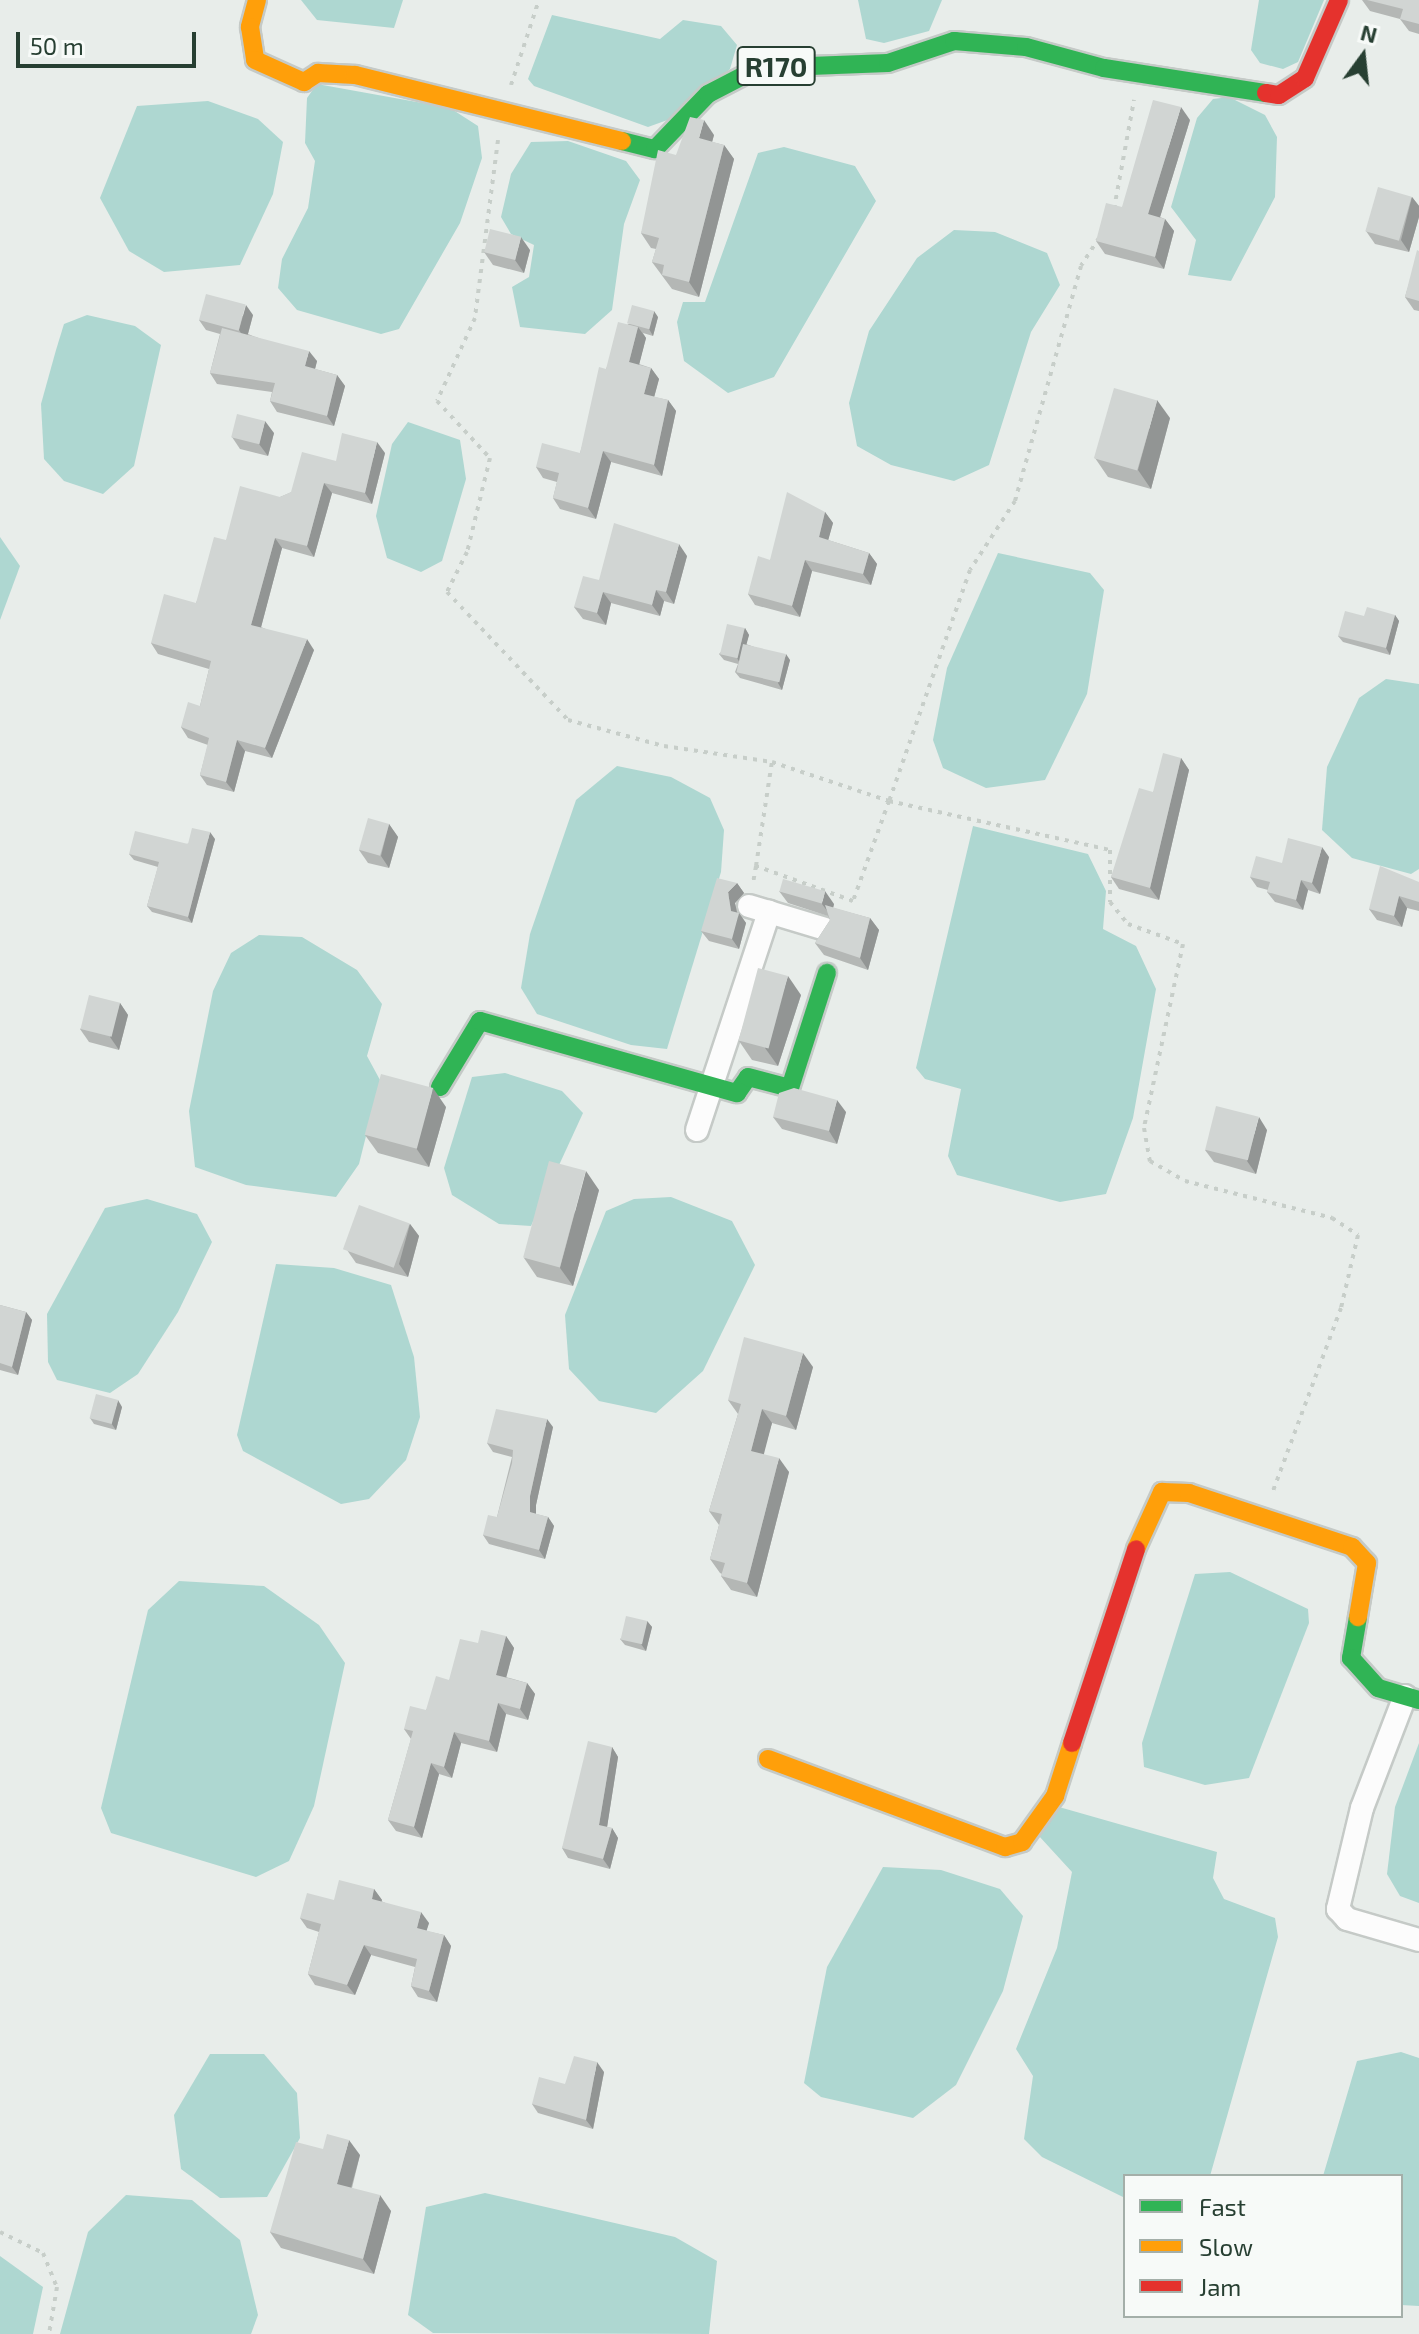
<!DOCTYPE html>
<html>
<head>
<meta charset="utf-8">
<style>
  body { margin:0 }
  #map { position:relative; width:1419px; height:2334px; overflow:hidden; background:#e8edea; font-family:"Exo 2",sans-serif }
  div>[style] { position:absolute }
  .water>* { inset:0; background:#aed7d1 }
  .path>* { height:4px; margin-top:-2px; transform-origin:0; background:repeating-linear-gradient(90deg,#c7cec9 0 4px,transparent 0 10px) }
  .roads { filter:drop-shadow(2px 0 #c5cac7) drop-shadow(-2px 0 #c5cac7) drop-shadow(0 2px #c5cac7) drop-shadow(0 -2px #c5cac7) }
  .street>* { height:22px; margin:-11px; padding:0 11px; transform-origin:11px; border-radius:11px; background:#fcfcfc }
  .fast>* { height:18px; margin:-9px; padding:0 9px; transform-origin:9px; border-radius:9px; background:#30b455 }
  .slow>* { height:18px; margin:-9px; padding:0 9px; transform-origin:9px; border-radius:9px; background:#ff9f0a }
  .jam>* { height:18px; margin:-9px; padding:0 9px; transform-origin:9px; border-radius:9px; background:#e5322d }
  .wall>* { inset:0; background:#b4b7b5 }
  .shaded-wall>* { inset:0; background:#929594 }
  .building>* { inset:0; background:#d1d5d3; transform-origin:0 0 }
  span { translate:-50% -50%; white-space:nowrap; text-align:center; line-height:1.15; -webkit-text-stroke:7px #f7faf8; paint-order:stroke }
  .shield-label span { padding:2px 6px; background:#f7faf8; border:2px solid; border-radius:6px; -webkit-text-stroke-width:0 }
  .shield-label { font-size:28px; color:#273f32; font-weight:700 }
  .legend { position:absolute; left:1123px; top:2174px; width:280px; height:144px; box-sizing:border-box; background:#f7faf8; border:2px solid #a4afa9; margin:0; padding:10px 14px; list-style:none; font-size:24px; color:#273f32 }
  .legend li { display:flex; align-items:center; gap:16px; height:40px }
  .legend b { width:40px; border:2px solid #a4afa9 }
  .north { position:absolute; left:1323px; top:16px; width:80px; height:80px; -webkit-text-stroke:6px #f7faf8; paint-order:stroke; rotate:15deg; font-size:22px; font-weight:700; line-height:32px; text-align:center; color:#273f32 }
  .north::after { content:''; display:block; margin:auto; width:28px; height:36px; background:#273f32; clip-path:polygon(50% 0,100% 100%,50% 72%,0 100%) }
  .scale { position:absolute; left:16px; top:32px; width:180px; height:36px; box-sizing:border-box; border:4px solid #273f32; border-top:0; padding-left:10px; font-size:24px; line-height:28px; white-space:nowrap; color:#273f32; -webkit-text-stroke:6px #f7faf8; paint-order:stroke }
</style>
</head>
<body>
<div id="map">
  <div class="water">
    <div style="clip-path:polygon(301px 0,403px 0,394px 28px,317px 20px)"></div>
    <div style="clip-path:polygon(858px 0,942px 0,929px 31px,884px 43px,866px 39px)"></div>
    <div style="clip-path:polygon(1259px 0,1324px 0,1298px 62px,1283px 69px,1260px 63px,1251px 50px)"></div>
    <div style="clip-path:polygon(552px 15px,660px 39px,683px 20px,721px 26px,737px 45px,730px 69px,673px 118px,648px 127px,534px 86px,528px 79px)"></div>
    <div style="clip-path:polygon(317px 84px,450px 108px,478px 126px,482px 158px,460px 223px,399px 329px,381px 334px,297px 310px,278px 288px,282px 259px,308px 208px,315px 161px,305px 143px,307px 98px)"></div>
    <div style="clip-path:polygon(1229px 97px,1265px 115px,1277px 137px,1275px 197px,1231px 281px,1188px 275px,1196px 240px,1171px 207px,1197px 118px,1213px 99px)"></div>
    <div style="clip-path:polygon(208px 101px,258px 119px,283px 142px,273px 194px,240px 265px,164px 272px,129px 251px,100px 198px,137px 106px)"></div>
    <div style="clip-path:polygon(568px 141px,626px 161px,640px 180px,624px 224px,612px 310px,585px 334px,520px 327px,512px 287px,529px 277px,534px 245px,511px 234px,501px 217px,511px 174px,531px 142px)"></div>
    <div style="clip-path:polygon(784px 147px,855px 166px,876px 201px,774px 377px,728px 393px,684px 361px,677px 322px,683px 302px,705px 302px,758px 153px)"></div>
    <div style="clip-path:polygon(954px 230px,995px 232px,1047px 253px,1060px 285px,1031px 332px,989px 465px,954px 481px,891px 465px,857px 446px,849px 403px,869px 331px,917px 258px)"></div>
    <div style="clip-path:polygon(87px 315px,135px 326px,161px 345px,134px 466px,103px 494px,64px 481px,44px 459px,41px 404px,56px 350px,64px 324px)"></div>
    <div style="clip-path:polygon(408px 422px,460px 440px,466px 479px,442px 561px,421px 572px,387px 558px,376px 516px,392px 444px)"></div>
    <div style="clip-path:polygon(0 537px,20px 566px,0 620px)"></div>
    <div style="clip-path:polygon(998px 553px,1090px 573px,1104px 590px,1087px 694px,1045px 780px,986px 788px,943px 768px,933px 740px,947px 668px)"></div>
    <div style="clip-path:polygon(1386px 679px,1419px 684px,1419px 869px,1411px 874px,1352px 858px,1322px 830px,1327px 767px,1359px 698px)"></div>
    <div style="clip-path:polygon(617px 766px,671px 777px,710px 798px,724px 830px,721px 872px,667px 1049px,631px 1045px,537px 1014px,521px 988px,530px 934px,576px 800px)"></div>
    <div style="clip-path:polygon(973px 826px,1088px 854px,1106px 891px,1103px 929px,1136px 946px,1156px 989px,1133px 1118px,1106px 1194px,1060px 1202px,957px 1175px,948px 1156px,961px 1089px,925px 1079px,916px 1068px)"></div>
    <div style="clip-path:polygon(259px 935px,302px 937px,357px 970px,382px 1004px,367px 1056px,380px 1080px,359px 1164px,336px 1197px,246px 1185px,195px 1167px,189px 1111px,213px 991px,231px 953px)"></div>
    <div style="clip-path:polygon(505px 1073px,562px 1091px,583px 1113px,531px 1226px,499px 1224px,452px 1195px,444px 1168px,472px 1077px)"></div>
    <div style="clip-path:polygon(671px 1197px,732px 1221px,755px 1265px,703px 1371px,656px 1413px,599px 1401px,569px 1369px,565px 1315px,606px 1211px,634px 1199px)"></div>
    <div style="clip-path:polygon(147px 1199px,197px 1214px,212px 1242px,178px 1312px,138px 1374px,110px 1393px,57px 1380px,48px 1362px,47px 1314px,105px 1208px)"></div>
    <div style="clip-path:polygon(276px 1264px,334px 1268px,391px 1285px,414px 1357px,420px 1417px,406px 1460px,369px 1499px,341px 1504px,243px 1451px,237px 1435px)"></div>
    <div style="clip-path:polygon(1230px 1572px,1308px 1609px,1309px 1623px,1249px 1778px,1205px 1785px,1144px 1767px,1142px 1743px,1195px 1574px)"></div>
    <div style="clip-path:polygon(179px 1581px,264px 1586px,319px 1625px,345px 1663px,314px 1806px,289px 1861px,256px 1877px,111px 1833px,101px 1808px,148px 1610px)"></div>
    <div style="clip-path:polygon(1419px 1743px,1419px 1903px,1400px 1896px,1387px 1874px,1395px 1807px)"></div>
    <div style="clip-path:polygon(1059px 1807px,1217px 1852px,1213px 1878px,1224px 1899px,1275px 1918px,1278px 1937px,1210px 2176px,1125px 2176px,1125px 2198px,1042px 2157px,1024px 2139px,1033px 2076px,1016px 2049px,1057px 1948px,1072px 1872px,1039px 1836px)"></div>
    <div style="clip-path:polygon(883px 1867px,941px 1870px,1000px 1889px,1023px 1916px,1003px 1991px,956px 2085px,913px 2118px,821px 2097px,804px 2083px,827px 1967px)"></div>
    <div style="clip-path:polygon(1401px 2052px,1419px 2058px,1419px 2306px,1401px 2305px,1401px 2176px,1323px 2176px,1357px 2061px)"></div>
    <div style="clip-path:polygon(210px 2054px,264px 2054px,297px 2093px,300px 2138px,267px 2197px,220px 2198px,181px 2169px,174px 2115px)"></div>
    <div style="clip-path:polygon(485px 2193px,675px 2237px,717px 2261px,709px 2334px,433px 2333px,408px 2315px,426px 2207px)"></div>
    <div style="clip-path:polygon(126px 2195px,192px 2200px,240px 2240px,258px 2315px,251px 2334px,60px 2334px,88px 2232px)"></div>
    <div style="clip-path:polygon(0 2256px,43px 2287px,33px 2334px,0 2334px)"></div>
  </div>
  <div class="path">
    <div style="left:511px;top:85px;width:89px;rotate:-71.8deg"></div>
    <div style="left:498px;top:140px;width:179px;rotate:97.4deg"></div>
    <div style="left:475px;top:318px;width:91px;rotate:114.6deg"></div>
    <div style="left:437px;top:401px;width:78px;rotate:47.1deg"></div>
    <div style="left:490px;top:458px;width:97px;rotate:103.7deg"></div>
    <div style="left:467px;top:552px;width:45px;rotate:116.6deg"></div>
    <div style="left:447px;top:592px;width:176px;rotate:46.6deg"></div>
    <div style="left:568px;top:720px;width:99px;rotate:15.2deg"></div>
    <div style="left:664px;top:746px;width:109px;rotate:8.4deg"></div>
    <div style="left:772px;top:762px;width:123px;rotate:18.4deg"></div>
    <div style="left:889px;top:801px;width:106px;rotate:109.8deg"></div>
    <div style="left:853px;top:901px;width:103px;rotate:-160.2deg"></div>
    <div style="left:756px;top:866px;width:17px;rotate:100deg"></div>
    <div style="left:1114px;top:209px;width:111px;rotate:-79.6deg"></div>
    <div style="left:1099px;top:238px;width:33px;rotate:123deg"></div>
    <div style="left:1081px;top:266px;width:244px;rotate:105.7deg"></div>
    <div style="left:1015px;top:501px;width:82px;rotate:123.1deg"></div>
    <div style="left:970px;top:570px;width:245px;rotate:109.3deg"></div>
    <div style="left:889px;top:801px;width:226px;rotate:12.5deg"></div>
    <div style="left:1110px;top:850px;width:52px;rotate:90deg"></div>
    <div style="left:1110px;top:902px;width:28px;rotate:51deg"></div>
    <div style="left:1128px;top:924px;width:59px;rotate:20deg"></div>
    <div style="left:1183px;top:944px;width:188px;rotate:102deg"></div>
    <div style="left:1144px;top:1128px;width:34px;rotate:80deg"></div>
    <div style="left:1150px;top:1161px;width:40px;rotate:29.7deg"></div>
    <div style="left:1185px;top:1181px;width:152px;rotate:14.1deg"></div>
    <div style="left:1332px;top:1218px;width:31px;rotate:33deg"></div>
    <div style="left:1358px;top:1235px;width:75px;rotate:103.1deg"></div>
    <div style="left:1341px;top:1308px;width:198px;rotate:110.4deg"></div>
    <div style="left:756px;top:866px;width:105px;rotate:-81.3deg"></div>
    <div style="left:0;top:2232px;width:48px;rotate:26deg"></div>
    <div style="left:43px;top:2253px;width:37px;rotate:68deg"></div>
    <div style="left:57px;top:2287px;width:48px;rotate:99.7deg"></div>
  </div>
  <div class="roads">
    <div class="street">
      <div style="left:749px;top:906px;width:79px;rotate:16.8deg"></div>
      <div style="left:697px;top:1130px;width:230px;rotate:-71.7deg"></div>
      <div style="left:1405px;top:1696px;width:120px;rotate:111deg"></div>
      <div style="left:1362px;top:1808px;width:104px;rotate:103.4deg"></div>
      <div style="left:1338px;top:1909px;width:13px;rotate:48deg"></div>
      <div style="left:1347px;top:1919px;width:75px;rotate:16.3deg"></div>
    </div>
    <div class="fast">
      <div style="left:622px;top:141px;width:34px;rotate:14deg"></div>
      <div style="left:655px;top:149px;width:76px;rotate:-46.1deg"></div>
      <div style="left:708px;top:94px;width:56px;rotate:-27.5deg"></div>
      <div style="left:758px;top:68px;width:130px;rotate:-2.2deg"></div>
      <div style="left:888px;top:63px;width:70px;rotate:-18.4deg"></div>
      <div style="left:954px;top:41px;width:72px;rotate:4.8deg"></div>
      <div style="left:1026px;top:47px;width:81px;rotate:15.1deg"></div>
      <div style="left:1104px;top:68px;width:164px;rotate:8.8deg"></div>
      <div style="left:440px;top:1087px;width:77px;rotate:-58.8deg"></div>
      <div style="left:480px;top:1021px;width:267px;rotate:15.7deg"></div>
      <div style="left:737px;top:1093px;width:19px;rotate:-55deg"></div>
      <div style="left:748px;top:1077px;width:43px;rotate:14.7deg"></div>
      <div style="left:790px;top:1088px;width:121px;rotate:-72.2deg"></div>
      <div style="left:1358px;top:1617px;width:42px;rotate:99.7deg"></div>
      <div style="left:1351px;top:1658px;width:40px;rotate:48deg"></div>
      <div style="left:1378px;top:1688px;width:43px;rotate:16.3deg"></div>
    </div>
    <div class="slow">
      <div style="left:257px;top:0;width:28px;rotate:105deg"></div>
      <div style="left:250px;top:27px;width:33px;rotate:81deg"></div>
      <div style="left:255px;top:60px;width:54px;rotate:24.2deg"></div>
      <div style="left:304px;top:82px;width:17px;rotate:-33deg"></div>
      <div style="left:318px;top:73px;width:37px;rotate:3deg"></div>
      <div style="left:355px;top:75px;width:275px;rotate:13.9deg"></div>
      <div style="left:1136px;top:1549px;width:63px;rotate:-65.5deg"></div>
      <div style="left:1162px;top:1492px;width:27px;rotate:2deg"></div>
      <div style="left:1189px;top:1493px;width:172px;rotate:18.3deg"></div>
      <div style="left:1352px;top:1547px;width:22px;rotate:47deg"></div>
      <div style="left:1367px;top:1563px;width:55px;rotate:99.5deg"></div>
      <div style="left:768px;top:1759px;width:253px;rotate:20.4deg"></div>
      <div style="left:1005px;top:1847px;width:18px;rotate:-16deg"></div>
      <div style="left:1022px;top:1842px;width:57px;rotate:-54.3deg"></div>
      <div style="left:1055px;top:1796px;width:56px;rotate:-72.2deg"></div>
    </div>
    <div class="jam">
      <div style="left:1266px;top:93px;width:13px;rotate:9deg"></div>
      <div style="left:1279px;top:95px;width:31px;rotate:-33deg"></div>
      <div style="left:1305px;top:78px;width:85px;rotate:-66.4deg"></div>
      <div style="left:1072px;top:1743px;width:204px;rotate:-71.7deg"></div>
    </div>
  </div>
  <div class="wall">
    <div style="clip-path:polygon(1362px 0,1419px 0,1419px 34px,1409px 31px,1400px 19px,1370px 11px)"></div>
    <div style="clip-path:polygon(1190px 120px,1160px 217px,1165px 219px,1174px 231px,1164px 269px,1105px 254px,1096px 241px)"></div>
    <div style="clip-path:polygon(714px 135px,712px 142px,724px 145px,734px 159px,699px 297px,672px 289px,652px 262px,656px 249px,651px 248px,641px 233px,676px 155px)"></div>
    <div style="clip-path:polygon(1412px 197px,1419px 206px,1419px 217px,1409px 252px,1375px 244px,1366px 231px)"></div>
    <div style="clip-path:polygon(530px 250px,524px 273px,493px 265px,484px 252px)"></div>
    <div style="clip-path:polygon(1419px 251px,1419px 311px,1414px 310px,1405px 297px)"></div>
    <div style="clip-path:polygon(253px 315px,248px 334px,317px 361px,315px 369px,337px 375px,345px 386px,334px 426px,277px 412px,270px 401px,272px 392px,217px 384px,210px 373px,220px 334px,206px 330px,199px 320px)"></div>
    <div style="clip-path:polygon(658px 317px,653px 336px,643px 333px,646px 338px,639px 364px,651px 368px,659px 379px,654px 397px,668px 400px,676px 411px,662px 476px,611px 462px,596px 519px,560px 509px,553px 498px,557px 482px,543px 478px,536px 467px,580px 453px,606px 369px,628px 324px)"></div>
    <div style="clip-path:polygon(1170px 418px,1151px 489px,1108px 477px,1095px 458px)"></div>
    <div style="clip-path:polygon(274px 433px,268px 456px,240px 449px,232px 437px)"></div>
    <div style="clip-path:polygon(385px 453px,372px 504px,332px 493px,314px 557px,282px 548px,261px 627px,314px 650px,272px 758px,245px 751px,234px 792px,207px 785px,200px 775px,208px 745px,188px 738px,181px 727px,200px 706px,209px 669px,158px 654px,151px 643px,196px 603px,226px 540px,280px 497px)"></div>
    <div style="clip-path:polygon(825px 512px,833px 523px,828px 540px,869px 553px,877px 564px,871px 585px,812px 571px,800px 617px,755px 605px,748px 594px,770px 560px)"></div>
    <div style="clip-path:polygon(687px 556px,674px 604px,664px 601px,660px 616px,611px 603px,606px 625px,583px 619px,574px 607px,599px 580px)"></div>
    <div style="clip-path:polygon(1395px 615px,1399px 621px,1390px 655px,1343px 642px,1338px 636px)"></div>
    <div style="clip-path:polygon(745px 628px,749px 635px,746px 644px,790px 660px,782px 690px,740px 678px,735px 672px,738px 664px,724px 660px,719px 654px)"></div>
    <div style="clip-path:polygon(1181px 758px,1189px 770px,1159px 900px,1119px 889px,1111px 877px,1153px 792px)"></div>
    <div style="clip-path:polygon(389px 824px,398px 837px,389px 868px,368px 863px,359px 850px)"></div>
    <div style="clip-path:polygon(215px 839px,192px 923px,152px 912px,147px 906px,158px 867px,134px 860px,129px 854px)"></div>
    <div style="clip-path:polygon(1329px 857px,1320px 894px,1308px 890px,1303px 910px,1275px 902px,1267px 892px,1268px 890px,1257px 887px,1250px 877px,1282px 863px)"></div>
    <div style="clip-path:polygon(1419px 882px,1419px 911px,1407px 908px,1402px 927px,1377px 920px,1369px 909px)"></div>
    <div style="clip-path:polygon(737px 883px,744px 893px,735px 903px,737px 912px,739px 913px,746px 923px,739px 949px,709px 941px,701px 931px)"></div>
    <div style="clip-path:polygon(779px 891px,834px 904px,833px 908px,870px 918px,879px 930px,868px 970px,824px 955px,815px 943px,830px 920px,828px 916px,788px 903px)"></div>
    <div style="clip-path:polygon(801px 995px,778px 1066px,752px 1060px,739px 1041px)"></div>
    <div style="clip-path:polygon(120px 1003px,128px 1015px,119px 1050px,89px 1042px,80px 1029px)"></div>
    <div style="clip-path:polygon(446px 1107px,429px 1167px,378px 1153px,365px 1135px)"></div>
    <div style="clip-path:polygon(846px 1112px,837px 1144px,782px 1129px,773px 1117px)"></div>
    <div style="clip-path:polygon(1267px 1130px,1256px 1174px,1214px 1162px,1205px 1150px)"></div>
    <div style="clip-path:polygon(599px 1190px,573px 1286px,537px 1277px,524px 1258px)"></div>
    <div style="clip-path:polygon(410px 1224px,419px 1236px,408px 1277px,356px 1263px,347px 1250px)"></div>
    <div style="clip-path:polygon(0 1305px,26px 1312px,32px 1320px,18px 1375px,0 1370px)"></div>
    <div style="clip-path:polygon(813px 1367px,796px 1430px,772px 1423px,763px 1454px,789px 1472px,757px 1597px,731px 1590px,721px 1576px,722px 1574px,720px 1573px,710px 1559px,719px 1525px,709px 1511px,738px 1414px,728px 1400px)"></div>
    <div style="clip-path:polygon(122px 1407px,116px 1430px,94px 1424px,90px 1418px)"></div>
    <div style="clip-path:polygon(553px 1427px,536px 1505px,536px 1514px,548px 1517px,554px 1526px,545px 1559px,489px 1544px,483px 1535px,497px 1517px,512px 1457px,493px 1452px,487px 1443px)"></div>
    <div style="clip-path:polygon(647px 1621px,652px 1627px,646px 1651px,625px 1645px,620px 1639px)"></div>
    <div style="clip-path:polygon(506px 1636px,514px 1648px,506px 1677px,527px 1683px,535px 1694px,528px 1720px,506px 1714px,497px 1752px,461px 1743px,452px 1778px,439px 1774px,422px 1838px,396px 1831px,388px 1820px,411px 1739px,404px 1729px,426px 1710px,449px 1680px)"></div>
    <div style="clip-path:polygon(612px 1747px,618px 1757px,607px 1827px,612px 1828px,618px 1838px,610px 1869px,568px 1858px,562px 1848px)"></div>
    <div style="clip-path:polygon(374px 1889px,382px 1900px,381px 1901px,429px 1923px,426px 1931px,444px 1935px,451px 1946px,437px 2002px,418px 1997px,411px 1986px,415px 1967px,371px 1955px,355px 1995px,315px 1985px,308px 1974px,319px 1932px,307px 1928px,300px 1918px,334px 1900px)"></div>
    <div style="clip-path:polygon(604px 2072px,593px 2129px,538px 2113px,532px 2104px,565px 2084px)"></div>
    <div style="clip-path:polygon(323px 2149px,360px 2155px,352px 2188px,391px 2211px,374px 2274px,281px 2248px,270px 2232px)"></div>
  </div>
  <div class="shaded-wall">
    <div style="clip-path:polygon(1181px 107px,1190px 120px,1157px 227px,1148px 214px)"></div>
    <div style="clip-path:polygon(704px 120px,714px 135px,709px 153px,699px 138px)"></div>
    <div style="clip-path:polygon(724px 145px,734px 159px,699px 297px,689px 282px)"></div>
    <div style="clip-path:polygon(1412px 197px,1419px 206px,1419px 217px,1409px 252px,1401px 240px)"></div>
    <div style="clip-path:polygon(1165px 219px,1174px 231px,1164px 269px,1155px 257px)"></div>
    <div style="clip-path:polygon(521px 237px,530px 250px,524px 273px,515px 260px)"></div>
    <div style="clip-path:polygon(246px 305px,253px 315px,246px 341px,239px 330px)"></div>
    <div style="clip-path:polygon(654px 311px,658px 317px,653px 336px,649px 329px)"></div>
    <div style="clip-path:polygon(638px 327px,646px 338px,637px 373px,629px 362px)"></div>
    <div style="clip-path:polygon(309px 351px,317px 361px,313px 377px,305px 366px)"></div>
    <div style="clip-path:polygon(651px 368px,659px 379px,652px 405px,644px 394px)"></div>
    <div style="clip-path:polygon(337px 375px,345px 386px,334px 426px,327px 416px)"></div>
    <div style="clip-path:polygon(668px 400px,676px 411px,662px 476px,654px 465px)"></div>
    <div style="clip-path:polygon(1157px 400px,1170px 418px,1151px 489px,1138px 470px)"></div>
    <div style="clip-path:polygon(265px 421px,274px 433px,268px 456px,259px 444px)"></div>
    <div style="clip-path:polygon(377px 442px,385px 453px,372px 504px,365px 493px)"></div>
    <div style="clip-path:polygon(603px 451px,611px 462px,596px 519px,588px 508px)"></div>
    <div style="clip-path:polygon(324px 483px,332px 493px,314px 557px,307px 546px)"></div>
    <div style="clip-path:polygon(825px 512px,833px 523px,826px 548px,819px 537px)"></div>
    <div style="clip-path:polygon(275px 538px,282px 548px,259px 635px,251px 625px)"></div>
    <div style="clip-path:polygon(679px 544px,687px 556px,674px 604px,666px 592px)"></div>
    <div style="clip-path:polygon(869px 553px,877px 564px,871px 585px,863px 574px)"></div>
    <div style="clip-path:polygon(805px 560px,812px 571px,800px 617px,792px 606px)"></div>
    <div style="clip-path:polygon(656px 590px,664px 601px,660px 616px,652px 605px)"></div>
    <div style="clip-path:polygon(603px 592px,611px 603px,606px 625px,597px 613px)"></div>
    <div style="clip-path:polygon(1395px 615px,1399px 621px,1390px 655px,1386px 648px)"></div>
    <div style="clip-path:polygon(745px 628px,749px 635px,741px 665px,737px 658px)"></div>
    <div style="clip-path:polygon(307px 639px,314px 650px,272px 758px,265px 748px)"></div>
    <div style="clip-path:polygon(786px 654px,790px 660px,782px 690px,778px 683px)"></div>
    <div style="clip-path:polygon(237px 740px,245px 751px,234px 792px,226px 782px)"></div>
    <div style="clip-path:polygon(1181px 758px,1189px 770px,1159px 900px,1150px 888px)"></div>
    <div style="clip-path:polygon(389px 824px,398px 837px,389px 868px,381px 856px)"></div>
    <div style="clip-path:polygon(210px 832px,215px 839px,192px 923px,188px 917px)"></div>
    <div style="clip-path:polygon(1322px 847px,1329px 857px,1320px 894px,1312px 883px)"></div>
    <div style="clip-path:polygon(1301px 880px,1308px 890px,1303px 910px,1296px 900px)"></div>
    <div style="clip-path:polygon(737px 883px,744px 893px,735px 903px,738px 917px,739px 913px,746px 923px,739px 949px,732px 939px,731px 911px,728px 892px)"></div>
    <div style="clip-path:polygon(825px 891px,834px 904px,831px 916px,822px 904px)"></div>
    <div style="clip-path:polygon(1399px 896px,1407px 908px,1402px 927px,1394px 916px)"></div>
    <div style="clip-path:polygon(870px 918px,879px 930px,868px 970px,860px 958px)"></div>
    <div style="clip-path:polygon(788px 976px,801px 995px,778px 1066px,765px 1048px)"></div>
    <div style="clip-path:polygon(120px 1003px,128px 1015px,119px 1050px,110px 1037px)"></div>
    <div style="clip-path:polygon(433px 1088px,446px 1107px,429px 1167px,416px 1148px)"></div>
    <div style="clip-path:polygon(837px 1100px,846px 1112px,837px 1144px,829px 1131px)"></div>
    <div style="clip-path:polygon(1259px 1117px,1267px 1130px,1256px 1174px,1247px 1161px)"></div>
    <div style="clip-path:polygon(586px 1171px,599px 1190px,573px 1286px,560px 1268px)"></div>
    <div style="clip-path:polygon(410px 1224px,419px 1236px,408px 1277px,399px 1264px)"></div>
    <div style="clip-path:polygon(26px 1312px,32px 1320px,18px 1375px,12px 1367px)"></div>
    <div style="clip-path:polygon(803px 1353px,813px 1367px,796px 1430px,786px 1416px)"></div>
    <div style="clip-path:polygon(118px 1400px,122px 1407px,116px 1430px,111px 1423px)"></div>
    <div style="clip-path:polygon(762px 1409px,772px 1423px,761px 1465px,751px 1451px)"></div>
    <div style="clip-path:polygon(547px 1419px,553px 1427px,536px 1505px,536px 1521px,530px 1512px,530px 1496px)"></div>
    <div style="clip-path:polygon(779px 1458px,789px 1472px,757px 1597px,747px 1583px)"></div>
    <div style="clip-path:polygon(548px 1517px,554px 1526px,545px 1559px,539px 1550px)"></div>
    <div style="clip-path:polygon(647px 1621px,652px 1627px,646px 1651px,641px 1644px)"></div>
    <div style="clip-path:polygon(506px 1636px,514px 1648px,504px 1686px,496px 1675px)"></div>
    <div style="clip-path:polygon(527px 1683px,535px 1694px,528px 1720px,520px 1709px)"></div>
    <div style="clip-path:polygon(498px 1703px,506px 1714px,497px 1752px,489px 1741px)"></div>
    <div style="clip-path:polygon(454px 1732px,461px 1743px,452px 1778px,444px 1767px)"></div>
    <div style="clip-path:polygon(612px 1747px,618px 1757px,606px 1834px,599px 1825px)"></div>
    <div style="clip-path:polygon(431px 1763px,439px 1774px,422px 1838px,414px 1827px)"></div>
    <div style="clip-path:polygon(612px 1828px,618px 1838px,610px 1869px,603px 1859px)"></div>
    <div style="clip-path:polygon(374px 1889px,382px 1900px,379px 1909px,372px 1899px)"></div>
    <div style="clip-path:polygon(421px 1912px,429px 1923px,424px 1939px,417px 1928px)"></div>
    <div style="clip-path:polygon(444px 1935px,451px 1946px,437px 2002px,429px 1991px)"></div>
    <div style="clip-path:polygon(364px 1945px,371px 1955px,355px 1995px,347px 1985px)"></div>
    <div style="clip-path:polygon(597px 2062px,604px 2072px,593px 2129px,586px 2120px)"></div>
    <div style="clip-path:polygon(349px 2140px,360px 2155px,348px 2199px,337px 2184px)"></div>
    <div style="clip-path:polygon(380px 2195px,391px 2211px,374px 2274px,363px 2259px)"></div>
  </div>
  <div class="building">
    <div style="clip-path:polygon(1367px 0,1419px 0,1419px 24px,1400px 19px,1403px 9px)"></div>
    <div style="clip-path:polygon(1153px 100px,1181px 107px,1148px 214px,1165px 219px,1155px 257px,1096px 241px,1106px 203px,1122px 207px)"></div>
    <div style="clip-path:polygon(690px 117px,704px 120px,699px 138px,724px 145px,689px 282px,662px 275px,664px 265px,652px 262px,659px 238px,641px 233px,658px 150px,676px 155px)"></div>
    <div style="left:1378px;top:187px;width:35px;height:46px;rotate:16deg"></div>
    <div style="left:490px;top:229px;width:32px;height:24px;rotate:14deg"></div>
    <div style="clip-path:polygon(1417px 250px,1419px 251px,1419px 301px,1405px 297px)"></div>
    <div style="left:206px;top:294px;width:41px;height:27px;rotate:15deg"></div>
    <div style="left:632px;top:305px;width:23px;height:19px;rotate:15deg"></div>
    <div style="clip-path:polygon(618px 322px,638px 327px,629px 362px,651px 368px,644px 394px,668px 400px,654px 465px,603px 451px,588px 508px,553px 498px,559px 473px,536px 467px,542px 443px,580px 453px,599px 367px,606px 369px)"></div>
    <div style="clip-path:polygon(222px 328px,309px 351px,305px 366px,337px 375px,327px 416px,270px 401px,275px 383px,210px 373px)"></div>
    <div style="left:1114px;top:388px;width:45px;height:73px;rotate:16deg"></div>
    <div style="left:237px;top:414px;width:29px;height:24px;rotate:14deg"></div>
    <div style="clip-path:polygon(342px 433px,377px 442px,365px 493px,324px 483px,307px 546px,275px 538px,251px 625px,307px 639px,265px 748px,237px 740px,226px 782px,200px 775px,209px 738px,181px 727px,188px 702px,200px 706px,211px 661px,151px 643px,164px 594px,196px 603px,214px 537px,226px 540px,240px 486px,280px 497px,291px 492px,302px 452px,336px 461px)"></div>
    <div style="clip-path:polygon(787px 492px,825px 512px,819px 537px,869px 553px,863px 574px,805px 560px,792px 606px,748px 594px,758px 556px,770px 560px)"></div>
    <div style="clip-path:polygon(614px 523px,679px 544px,666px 592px,656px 590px,652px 605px,603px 592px,597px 613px,574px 607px,583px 576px,599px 580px)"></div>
    <div style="clip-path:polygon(1367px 607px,1395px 615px,1386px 648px,1338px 636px,1345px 611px,1364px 616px)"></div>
    <div style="left:727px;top:624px;width:18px;height:31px;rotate:13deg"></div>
    <div style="left:743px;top:644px;width:44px;height:29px;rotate:13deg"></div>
    <div style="clip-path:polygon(1163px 753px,1181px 758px,1150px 888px,1111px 877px,1139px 788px,1153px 792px)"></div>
    <div style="left:368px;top:818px;width:22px;height:33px;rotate:16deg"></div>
    <div style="clip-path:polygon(192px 828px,210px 832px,188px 917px,147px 906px,159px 862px,129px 854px,135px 831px,188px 844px)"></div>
    <div style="clip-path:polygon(1288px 838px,1322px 847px,1312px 883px,1301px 880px,1296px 900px,1267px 892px,1270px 882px,1250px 877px,1256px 856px,1282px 863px)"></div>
    <div style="clip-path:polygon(1380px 866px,1419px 882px,1419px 902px,1399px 896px,1394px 916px,1369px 909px)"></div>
    <div style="clip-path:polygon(717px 878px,737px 883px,728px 892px,731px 911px,739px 913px,732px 939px,701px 931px)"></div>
    <div style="left:783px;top:879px;width:44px;height:13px;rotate:16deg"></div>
    <div style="clip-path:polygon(825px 905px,870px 918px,860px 958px,815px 943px,830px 920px)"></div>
    <div style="left:758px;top:968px;width:31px;height:75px;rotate:15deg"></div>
    <div style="left:89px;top:995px;width:32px;height:35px;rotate:14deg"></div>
    <div style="left:381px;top:1074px;width:54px;height:63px;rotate:15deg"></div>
    <div style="clip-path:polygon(794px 1088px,837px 1100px,829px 1131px,773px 1117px,779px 1093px)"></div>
    <div style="left:1216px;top:1106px;width:44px;height:45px;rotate:14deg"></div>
    <div style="left:549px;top:1161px;width:38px;height:100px;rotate:15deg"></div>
    <div style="left:359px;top:1205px;width:54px;height:47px;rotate:20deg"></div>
    <div style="clip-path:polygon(0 1305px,26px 1312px,12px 1367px,0 1363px)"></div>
    <div style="clip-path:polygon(744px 1337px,803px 1353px,786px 1416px,762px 1409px,751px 1451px,779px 1458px,747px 1583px,721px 1576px,725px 1563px,710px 1559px,722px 1514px,709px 1511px,741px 1404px,728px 1400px)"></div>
    <div style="left:96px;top:1394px;width:23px;height:25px;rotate:15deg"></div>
    <div style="clip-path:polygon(496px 1409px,547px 1419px,530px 1496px,530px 1512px,548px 1517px,539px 1550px,483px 1535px,488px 1515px,497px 1517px,512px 1463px,513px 1450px,487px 1443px)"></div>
    <div style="left:626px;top:1616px;width:22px;height:24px;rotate:13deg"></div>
    <div style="clip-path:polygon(481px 1630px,506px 1636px,496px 1675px,527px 1683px,520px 1709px,498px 1703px,489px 1741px,454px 1732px,444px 1767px,431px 1763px,414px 1827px,388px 1820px,413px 1731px,404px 1729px,410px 1706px,426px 1710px,436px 1676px,449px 1680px,460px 1639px,478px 1643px)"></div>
    <div style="clip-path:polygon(588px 1741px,612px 1747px,599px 1825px,612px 1828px,603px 1859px,562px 1848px)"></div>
    <div style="clip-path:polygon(339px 1880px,374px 1889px,372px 1899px,421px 1912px,417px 1928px,444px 1935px,429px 1991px,411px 1986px,417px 1959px,364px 1945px,347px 1985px,308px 1974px,321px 1924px,300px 1918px,307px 1893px,334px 1900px)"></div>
    <div style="clip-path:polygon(574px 2056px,597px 2062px,586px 2120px,532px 2104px,539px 2077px,565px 2084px)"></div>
    <div style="clip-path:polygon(327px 2134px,349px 2140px,337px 2184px,380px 2195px,363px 2259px,270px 2232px,296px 2142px,323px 2149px)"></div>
  </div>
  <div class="shield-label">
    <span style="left:776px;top:66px">R170</span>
  </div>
  <ul class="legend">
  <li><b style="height:10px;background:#30b455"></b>Fast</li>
  <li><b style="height:10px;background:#ff9f0a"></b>Slow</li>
  <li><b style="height:10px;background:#e5322d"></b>Jam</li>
  </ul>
  <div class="north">N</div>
  <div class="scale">50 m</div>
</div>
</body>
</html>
